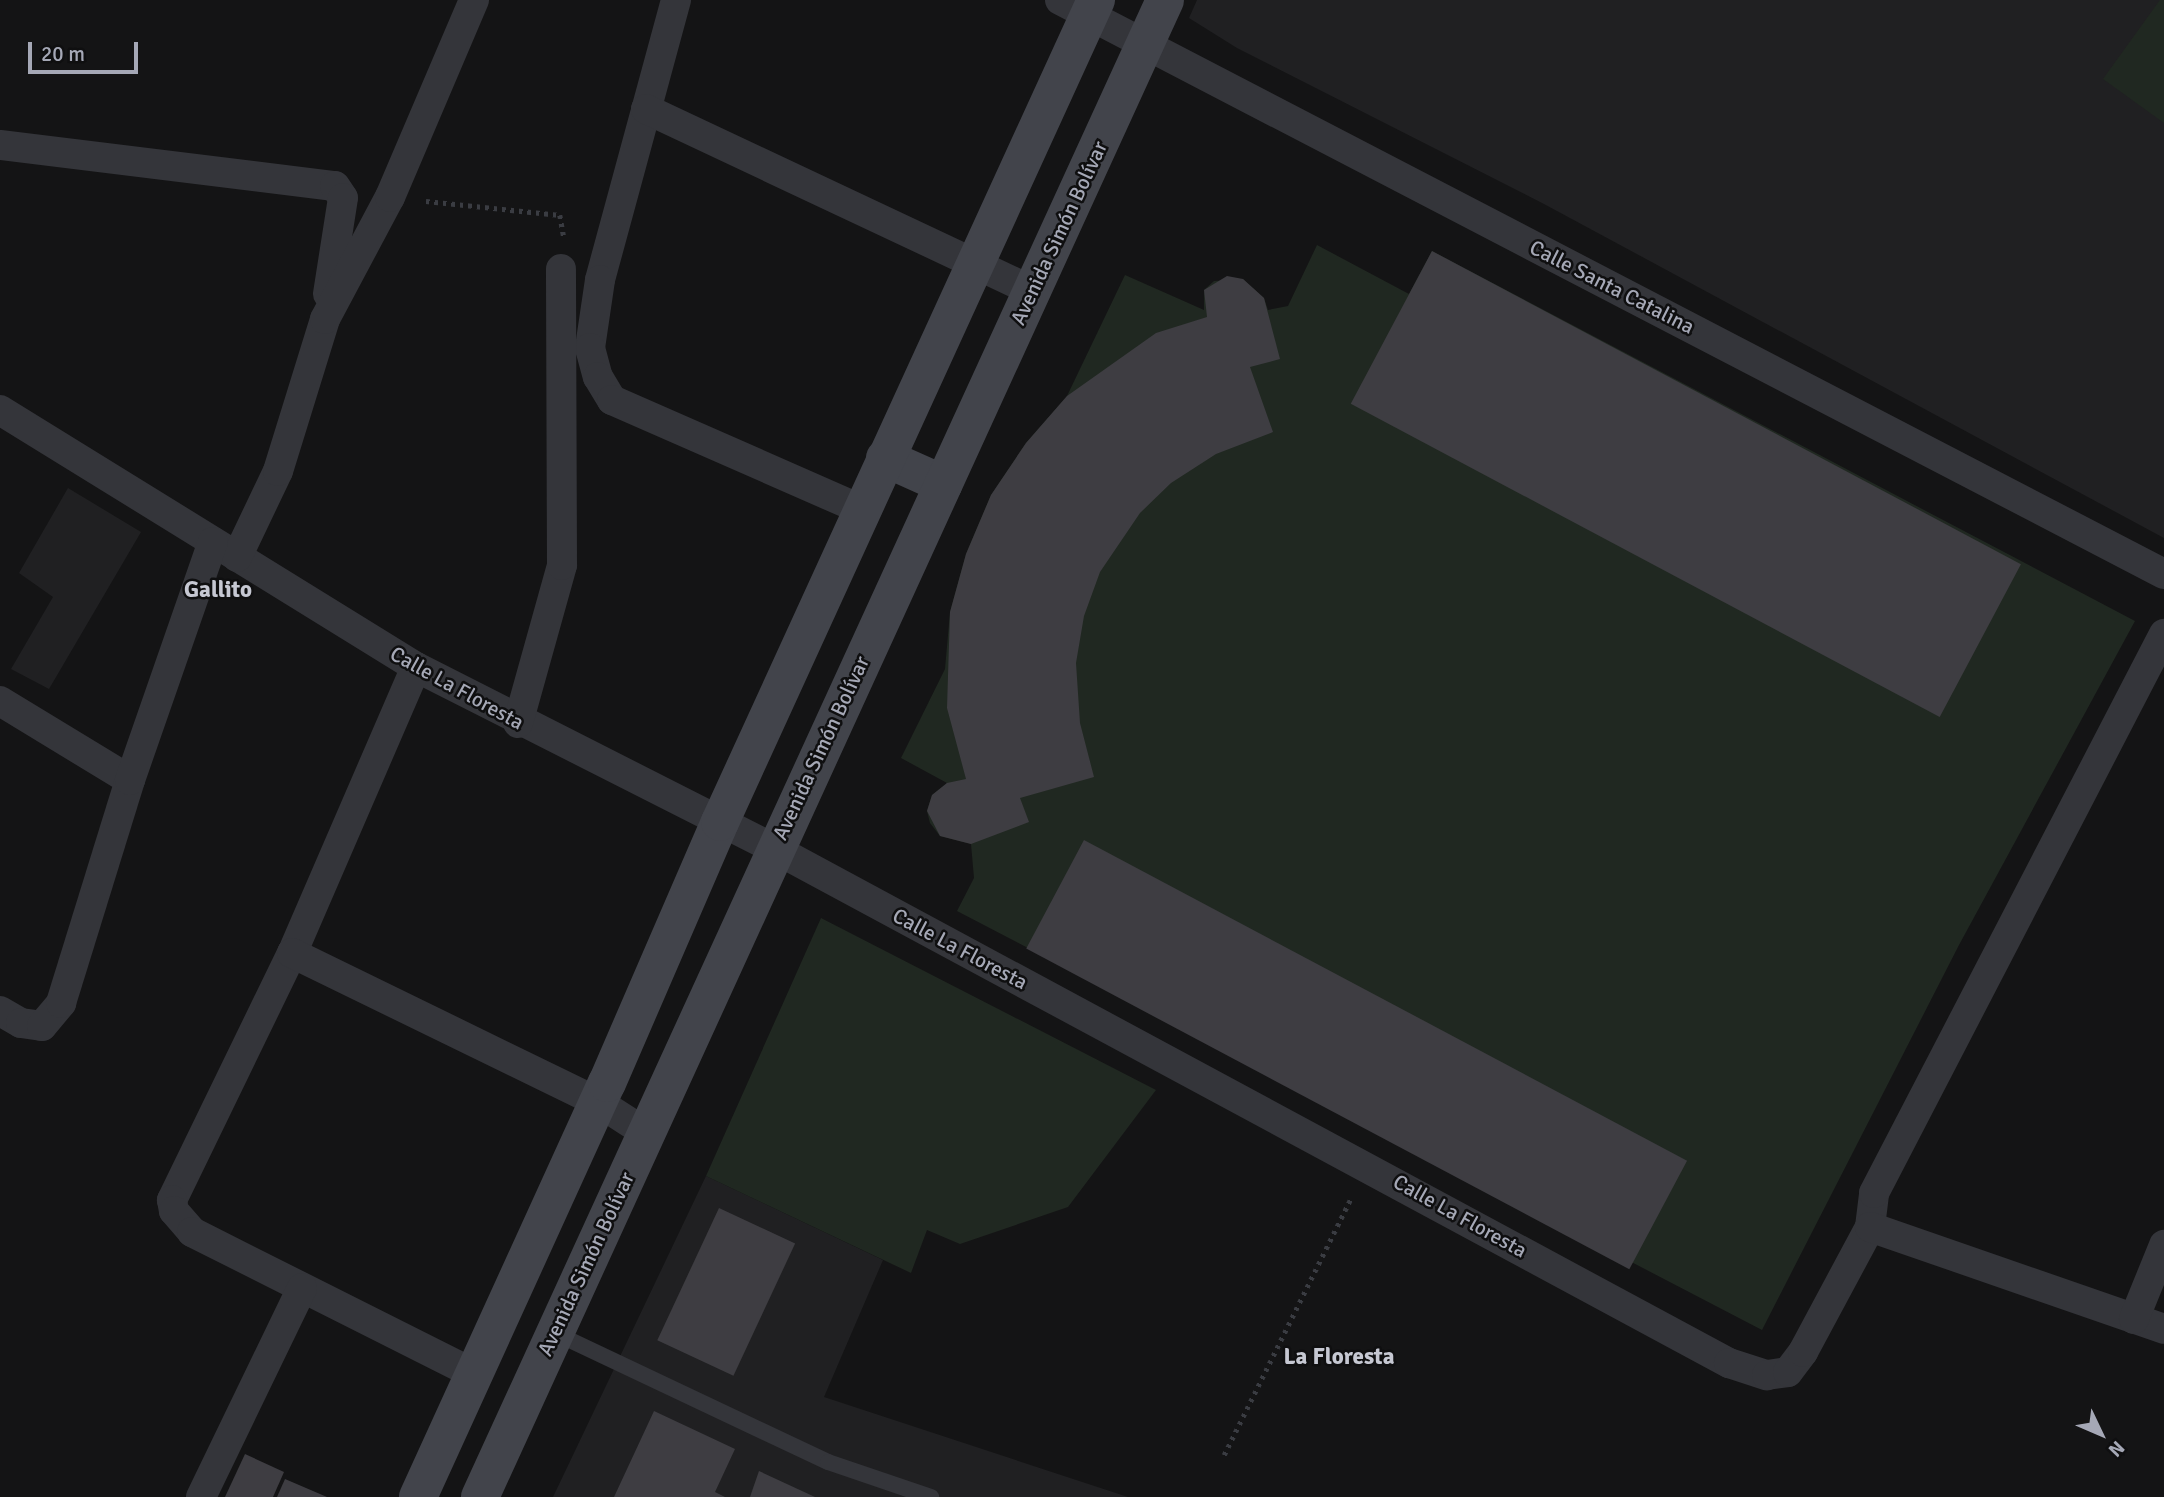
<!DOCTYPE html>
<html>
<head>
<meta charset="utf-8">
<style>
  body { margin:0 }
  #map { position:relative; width:2164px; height:1497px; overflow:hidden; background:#141415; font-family:Signika,sans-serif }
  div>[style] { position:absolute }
  .built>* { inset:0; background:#202022 }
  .green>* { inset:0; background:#202821 }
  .building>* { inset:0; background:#3e3d42; transform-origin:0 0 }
  .path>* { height:4.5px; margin-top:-2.25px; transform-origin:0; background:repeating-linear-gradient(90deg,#3a3c42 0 3.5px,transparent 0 8.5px) }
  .service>* { height:16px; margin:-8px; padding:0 8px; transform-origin:8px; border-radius:8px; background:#34353a }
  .minor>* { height:30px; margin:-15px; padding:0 15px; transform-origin:15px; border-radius:15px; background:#34353a }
  .secondary>* { height:38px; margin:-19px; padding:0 19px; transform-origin:19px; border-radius:19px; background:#42444b }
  span { translate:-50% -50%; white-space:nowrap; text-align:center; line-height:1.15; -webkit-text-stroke:5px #0f0f10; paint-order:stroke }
  .street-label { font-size:21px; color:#a5a8b6 }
  .neighbourhood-label { font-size:23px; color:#c6c8d2; font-weight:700 }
  .north { position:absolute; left:2066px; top:1399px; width:70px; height:70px; -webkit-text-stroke:5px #0f0f10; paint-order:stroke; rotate:134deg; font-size:19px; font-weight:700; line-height:28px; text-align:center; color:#a5a8b6 }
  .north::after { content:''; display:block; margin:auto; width:24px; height:32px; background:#a5a8b6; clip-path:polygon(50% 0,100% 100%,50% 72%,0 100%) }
  .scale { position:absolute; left:28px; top:42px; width:110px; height:32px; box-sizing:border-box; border:4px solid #a5a8b6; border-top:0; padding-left:9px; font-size:21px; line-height:24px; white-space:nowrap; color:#a5a8b6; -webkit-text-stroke:5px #0f0f10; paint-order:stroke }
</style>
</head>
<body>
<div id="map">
  <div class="built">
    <div style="clip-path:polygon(1197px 0,2164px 0,2164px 538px,1544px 204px,1237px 48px,1189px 18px)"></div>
    <div style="clip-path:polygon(68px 488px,141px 532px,49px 689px,11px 669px,53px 597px,19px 573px)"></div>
    <div style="clip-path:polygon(706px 1176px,883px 1260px,824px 1397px,1128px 1497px,553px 1497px)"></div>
  </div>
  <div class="green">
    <div style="clip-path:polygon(2160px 0,2164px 0,2164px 123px,2103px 79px)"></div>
    <div style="clip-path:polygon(1317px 245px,1409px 294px,1432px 251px,2135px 621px,1959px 945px,1762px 1330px,957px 911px,974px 878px,971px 844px,940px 836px,930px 823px,927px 811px,932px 795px,947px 783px,901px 758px,945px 669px,950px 612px,966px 554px,991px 495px,1026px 443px,1067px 396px,1125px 275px,1204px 310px,1204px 290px,1214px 281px,1243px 279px,1264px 298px,1268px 310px,1288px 306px)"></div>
    <div style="clip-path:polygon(821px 918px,1156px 1090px,1068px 1207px,960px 1244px,927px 1230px,911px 1273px,706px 1176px)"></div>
  </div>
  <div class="building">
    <div style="left:1432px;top:251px;width:667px;height:173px;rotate:28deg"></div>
    <div style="clip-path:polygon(1227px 276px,1243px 279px,1264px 298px,1280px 359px,1250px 367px,1273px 432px,1216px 454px,1171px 483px,1140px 513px,1100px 572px,1084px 616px,1076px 663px,1080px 723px,1094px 777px,1020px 798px,1029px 822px,971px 844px,940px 836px,927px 811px,932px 795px,947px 783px,966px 779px,947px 708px,950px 612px,966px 554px,991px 495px,1026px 443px,1067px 396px,1156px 333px,1207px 317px,1204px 290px)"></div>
    <div style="left:1084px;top:840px;width:683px;height:123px;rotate:28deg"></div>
    <div style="left:719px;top:1208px;width:84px;height:146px;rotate:25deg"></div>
    <div style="clip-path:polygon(654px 1411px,735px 1449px,715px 1492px,725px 1497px,614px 1497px)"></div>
    <div style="clip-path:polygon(245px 1454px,284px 1472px,273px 1497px,225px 1497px)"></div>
    <div style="clip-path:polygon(759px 1471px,815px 1497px,750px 1497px)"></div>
    <div style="clip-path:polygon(285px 1479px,327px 1497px,277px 1497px)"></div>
  </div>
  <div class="path">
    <div style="left:426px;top:201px;width:135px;rotate:6deg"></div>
    <div style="left:560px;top:215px;width:23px;rotate:80deg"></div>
    <div style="left:1224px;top:1455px;width:287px;rotate:-63.7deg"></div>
  </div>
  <div class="service">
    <div style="left:555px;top:1333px;width:302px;rotate:25.3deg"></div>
    <div style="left:828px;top:1462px;width:109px;rotate:18.8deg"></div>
  </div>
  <div class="minor">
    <div style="left:676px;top:0;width:290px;rotate:105.2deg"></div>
    <div style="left:600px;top:280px;width:69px;rotate:98.4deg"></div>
    <div style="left:590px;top:348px;width:30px;rotate:75deg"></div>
    <div style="left:598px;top:377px;width:27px;rotate:59deg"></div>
    <div style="left:612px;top:400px;width:274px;rotate:23.7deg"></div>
    <div style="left:1060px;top:0;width:1244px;rotate:27.47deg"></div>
    <div style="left:646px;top:109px;width:427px;rotate:25.2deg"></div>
    <div style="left:0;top:145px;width:337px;rotate:7deg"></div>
    <div style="left:335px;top:186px;width:14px;rotate:56deg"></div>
    <div style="left:343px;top:198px;width:97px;rotate:98.9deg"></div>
    <div style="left:0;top:410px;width:489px;rotate:31.7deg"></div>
    <div style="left:416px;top:667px;width:402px;rotate:26.9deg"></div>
    <div style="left:775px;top:849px;width:1084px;rotate:28.32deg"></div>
    <div style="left:1729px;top:1363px;width:40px;rotate:18deg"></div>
    <div style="left:1767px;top:1375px;width:21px;rotate:-8deg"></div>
    <div style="left:1788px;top:1372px;width:25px;rotate:-53deg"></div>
    <div style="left:1803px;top:1352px;width:142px;rotate:-61.8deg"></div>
    <div style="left:1870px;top:1227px;width:34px;rotate:-83deg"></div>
    <div style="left:1874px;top:1193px;width:630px;rotate:-62.58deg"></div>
    <div style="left:237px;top:557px;width:95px;rotate:-64.5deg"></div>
    <div style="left:278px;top:471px;width:159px;rotate:-72.8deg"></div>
    <div style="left:325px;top:319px;width:138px;rotate:-62deg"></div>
    <div style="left:390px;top:197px;width:214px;rotate:-66.9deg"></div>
    <div style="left:416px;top:667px;width:312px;rotate:113.4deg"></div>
    <div style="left:292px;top:953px;width:275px;rotate:115.9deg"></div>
    <div style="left:172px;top:1200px;width:11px;rotate:80deg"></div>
    <div style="left:174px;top:1211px;width:28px;rotate:49deg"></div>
    <div style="left:192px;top:1232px;width:316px;rotate:26.7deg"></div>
    <div style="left:0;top:701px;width:152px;rotate:31.3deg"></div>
    <div style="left:518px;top:723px;width:164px;rotate:-74.4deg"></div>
    <div style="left:562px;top:565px;width:296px;rotate:-90.2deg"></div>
    <div style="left:292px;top:953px;width:340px;rotate:26deg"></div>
    <div style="left:598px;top:1102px;width:57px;rotate:32.9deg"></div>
    <div style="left:0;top:1011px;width:24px;rotate:30deg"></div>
    <div style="left:21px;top:1023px;width:21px;rotate:8deg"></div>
    <div style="left:42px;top:1026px;width:30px;rotate:-50deg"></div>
    <div style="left:61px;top:1003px;width:233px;rotate:-72.8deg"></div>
    <div style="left:130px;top:780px;width:252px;rotate:-70.8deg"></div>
    <div style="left:1870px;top:1227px;width:311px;rotate:19.1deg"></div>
    <div style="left:2134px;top:1319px;width:80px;rotate:-67.9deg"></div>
    <div style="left:201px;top:1497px;width:232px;rotate:-64.2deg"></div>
  </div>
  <div class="secondary">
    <div style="left:885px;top:458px;width:64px;rotate:24.1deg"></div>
    <div style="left:418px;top:1497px;width:455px;rotate:-65.5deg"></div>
    <div style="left:607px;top:1083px;width:284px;rotate:-66.6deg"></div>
    <div style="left:720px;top:822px;width:904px;rotate:-65.42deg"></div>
    <div style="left:480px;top:1497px;width:1646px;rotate:-65.41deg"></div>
  </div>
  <div class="street-label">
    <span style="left:1059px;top:233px;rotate:-65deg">Avenida Simón Bolívar</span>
    <span style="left:1612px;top:287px;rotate:27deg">Calle Santa Catalina</span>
    <span style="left:457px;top:688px;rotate:29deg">Calle La Floresta</span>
    <span style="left:821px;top:748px;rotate:-65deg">Avenida Simón Bolívar</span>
    <span style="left:960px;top:949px;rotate:28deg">Calle La Floresta</span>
    <span style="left:1460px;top:1216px;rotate:29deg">Calle La Floresta</span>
    <span style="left:586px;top:1264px;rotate:-65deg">Avenida Simón Bolívar</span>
  </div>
  <div class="neighbourhood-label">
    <span style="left:218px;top:590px">Gallito</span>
    <span style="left:1339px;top:1357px">La Floresta</span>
  </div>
  <div class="north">N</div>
  <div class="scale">20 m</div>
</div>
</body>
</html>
